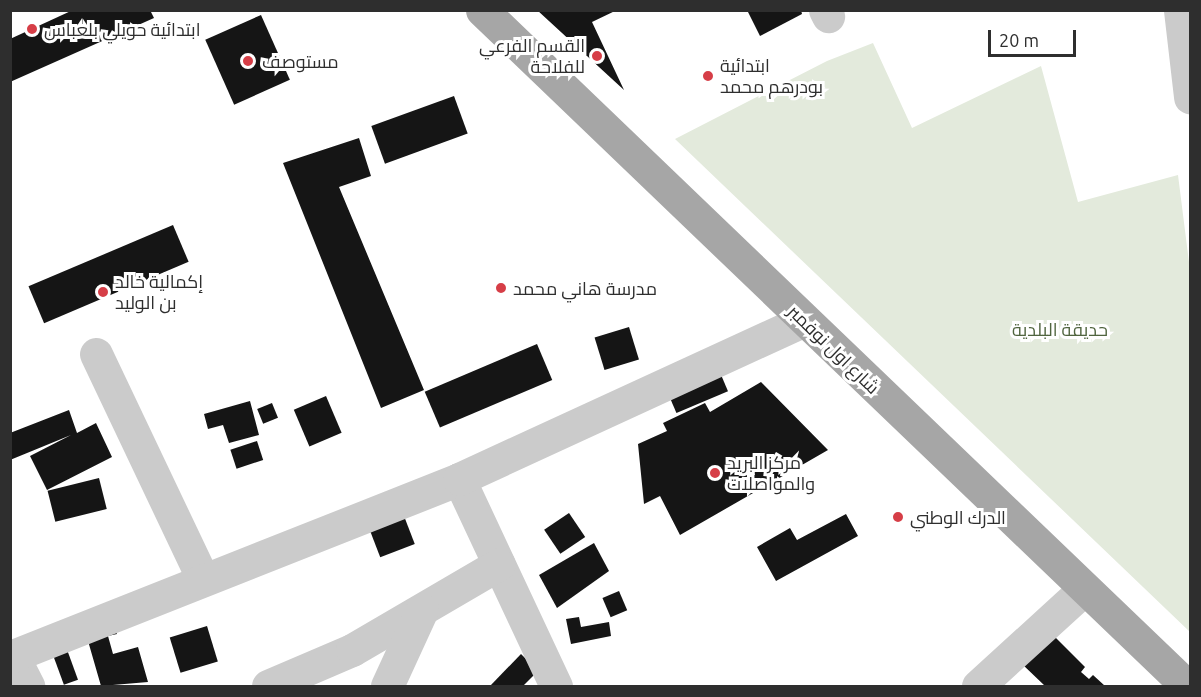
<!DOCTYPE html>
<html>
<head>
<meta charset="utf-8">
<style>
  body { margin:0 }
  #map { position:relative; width:1201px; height:697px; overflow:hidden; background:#fff; font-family:Ubuntu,Cairo,sans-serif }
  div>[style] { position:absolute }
  .green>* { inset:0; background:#e3eadc }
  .building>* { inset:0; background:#151515; transform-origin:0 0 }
  .minor>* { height:33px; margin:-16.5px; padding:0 16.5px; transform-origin:16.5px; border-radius:16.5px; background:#cbcbcb }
  .major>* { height:33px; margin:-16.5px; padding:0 16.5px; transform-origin:16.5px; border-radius:16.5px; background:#a6a6a6 }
  .dots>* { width:16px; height:16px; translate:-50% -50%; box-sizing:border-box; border:3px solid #fff; border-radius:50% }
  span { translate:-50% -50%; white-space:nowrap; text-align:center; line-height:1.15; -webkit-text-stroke:6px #fff; paint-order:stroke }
  .poi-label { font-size:18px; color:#2e2e2e }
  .left { translate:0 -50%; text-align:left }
  .right { translate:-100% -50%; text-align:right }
  .park-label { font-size:18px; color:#50653f }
  .street-label { font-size:18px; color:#2e2e2e }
  .frame { position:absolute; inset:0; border:12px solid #2e2e2e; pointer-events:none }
  .scale { position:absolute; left:988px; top:30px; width:88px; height:27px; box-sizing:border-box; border:3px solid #2e2e2e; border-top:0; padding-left:8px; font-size:18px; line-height:21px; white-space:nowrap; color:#2e2e2e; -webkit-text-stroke:4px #fff; paint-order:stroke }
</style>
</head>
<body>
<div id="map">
  <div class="green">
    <div style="clip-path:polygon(873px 43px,912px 128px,1041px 66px,1078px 202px,1178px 175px,1190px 270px,1190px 632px,675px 139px,827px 61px)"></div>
  </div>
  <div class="building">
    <div style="clip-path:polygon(73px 10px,150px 10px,154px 18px,10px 82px,10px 39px)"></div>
    <div style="clip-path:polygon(537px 10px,617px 10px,592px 22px,624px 90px)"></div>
    <div style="clip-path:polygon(747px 10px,801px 10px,802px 14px,760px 36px)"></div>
    <div style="left:261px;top:15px;width:71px;height:61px;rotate:66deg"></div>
    <div style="left:454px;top:96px;width:40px;height:88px;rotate:70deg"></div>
    <div style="clip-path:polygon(359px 138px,371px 176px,339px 187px,424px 390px,381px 408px,283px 163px)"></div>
    <div style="left:173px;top:225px;width:40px;height:157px;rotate:67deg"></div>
    <div style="left:629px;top:327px;width:34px;height:36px;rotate:73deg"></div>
    <div style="left:537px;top:344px;width:39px;height:122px;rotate:67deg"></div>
    <div style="left:719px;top:370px;width:23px;height:56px;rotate:67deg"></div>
    <div style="clip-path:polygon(761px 382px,828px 450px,680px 535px,660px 496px,644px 504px,638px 444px,667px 431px,663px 423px,705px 403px,710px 412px)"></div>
    <div style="left:326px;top:396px;width:40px;height:35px;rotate:67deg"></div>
    <div style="clip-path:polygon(250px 401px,259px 435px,229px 443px,223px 425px,208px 429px,204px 414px)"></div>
    <div style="left:272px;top:403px;width:16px;height:16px;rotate:68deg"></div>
    <div style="clip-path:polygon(69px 410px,77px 433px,96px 423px,112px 457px,47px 490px,30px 456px,71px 435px,10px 460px,10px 433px)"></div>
    <div style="left:257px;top:441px;width:20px;height:28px;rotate:72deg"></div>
    <div style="left:99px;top:478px;width:32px;height:53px;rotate:76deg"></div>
    <div style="left:399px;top:503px;width:44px;height:37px;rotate:69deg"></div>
    <div style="left:569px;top:513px;width:29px;height:30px;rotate:56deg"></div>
    <div style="clip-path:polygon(846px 514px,858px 536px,776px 581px,757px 547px,790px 528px,797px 540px)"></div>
    <div style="clip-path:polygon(594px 543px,609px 571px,557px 608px,539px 575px)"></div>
    <div style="left:619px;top:591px;width:21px;height:18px;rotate:67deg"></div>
    <div style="clip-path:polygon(579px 617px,581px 627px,609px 622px,611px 636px,571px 644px,566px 619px)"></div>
    <div style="clip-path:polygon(114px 626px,117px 634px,108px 636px,113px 654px,138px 647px,148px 682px,101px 686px,86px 634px)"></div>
    <div style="left:207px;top:626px;width:37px;height:39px;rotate:73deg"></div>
    <div style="clip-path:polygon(1052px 634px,1085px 667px,1081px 672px,1089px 679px,1093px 675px,1105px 686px,1045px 686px,1022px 664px)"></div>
    <div style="left:65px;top:644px;width:38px;height:15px;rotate:70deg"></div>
    <div style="clip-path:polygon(521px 654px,538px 671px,523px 686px,490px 686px)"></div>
  </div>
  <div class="minor">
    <div style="left:825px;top:10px;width:7px;rotate:63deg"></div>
    <div style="left:1180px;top:10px;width:88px;rotate:83.4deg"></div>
    <div style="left:96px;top:354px;width:249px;rotate:64.6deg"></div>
    <div style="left:459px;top:479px;width:229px;rotate:64.9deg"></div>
    <div style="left:13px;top:656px;width:34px;rotate:63deg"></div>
    <div style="left:10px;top:657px;width:483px;rotate:-21.6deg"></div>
    <div style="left:459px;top:479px;width:380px;rotate:-24.7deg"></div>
    <div style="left:268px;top:686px;width:91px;rotate:-23.2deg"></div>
    <div style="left:352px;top:650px;width:170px;rotate:-30.3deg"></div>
    <div style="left:387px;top:686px;width:84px;rotate:-65.3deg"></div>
    <div style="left:978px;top:686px;width:142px;rotate:-42.4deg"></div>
  </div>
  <div class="major">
    <div style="left:482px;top:10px;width:977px;rotate:43.8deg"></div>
  </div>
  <div class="dots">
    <div style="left:32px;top:29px;background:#d63e47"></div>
    <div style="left:597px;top:56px;background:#d63e47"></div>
    <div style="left:248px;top:61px;background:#d63e47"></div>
    <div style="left:708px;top:76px;background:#d63e47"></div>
    <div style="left:501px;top:288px;background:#d63e47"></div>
    <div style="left:103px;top:292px;background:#d63e47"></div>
    <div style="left:715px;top:473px;background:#d63e47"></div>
    <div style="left:898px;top:517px;background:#d63e47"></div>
  </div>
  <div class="poi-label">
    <span class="left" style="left:44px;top:29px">ابتدائية حويلي بلعباس</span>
    <span class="right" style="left:585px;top:56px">القسم الفرعي<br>للفلاحة</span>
    <span class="left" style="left:262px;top:61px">مستوصف</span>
    <span class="left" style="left:720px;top:76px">ابتدائية<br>بودرهم محمد</span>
    <span class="left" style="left:115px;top:292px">إكمالية خالد<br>بن الوليد</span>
    <span class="left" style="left:513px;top:288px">مدرسة هاني محمد</span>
    <span class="left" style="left:727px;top:473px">مركز البريد<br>والمواصلات</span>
    <span class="left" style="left:910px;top:517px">الدرك الوطني</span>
  </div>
  <div class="park-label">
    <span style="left:1060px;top:329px">حديقة البلدية</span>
  </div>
  <div class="street-label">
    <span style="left:834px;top:349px;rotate:44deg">شارع اول نوفمبر</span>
  </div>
  <div class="frame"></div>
  <div class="scale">20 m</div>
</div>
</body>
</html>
